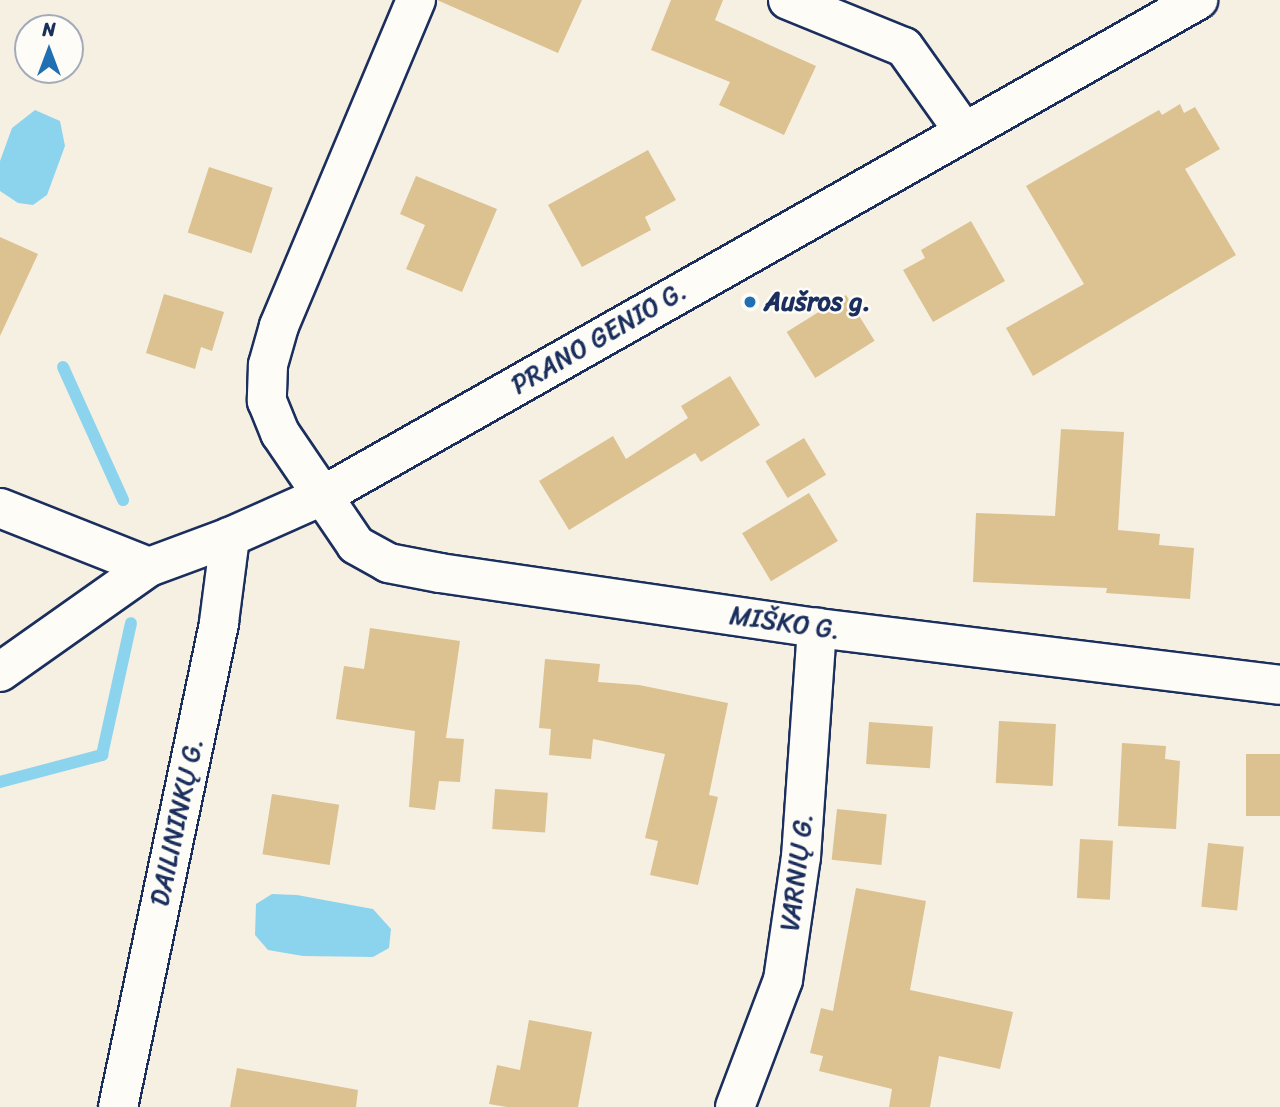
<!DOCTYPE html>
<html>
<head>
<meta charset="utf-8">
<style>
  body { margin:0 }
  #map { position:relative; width:1280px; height:1107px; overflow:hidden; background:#f6f0e3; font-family:Sriracha,sans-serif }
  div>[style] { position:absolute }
  .water>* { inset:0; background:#8cd4ed }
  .stream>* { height:12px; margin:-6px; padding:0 6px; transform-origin:6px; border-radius:6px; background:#8cd4ed }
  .building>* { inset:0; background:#dcc191; transform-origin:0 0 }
  .roads { filter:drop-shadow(2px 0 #1b2f5e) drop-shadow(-2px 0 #1b2f5e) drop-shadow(0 2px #1b2f5e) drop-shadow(0 -2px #1b2f5e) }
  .minor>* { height:38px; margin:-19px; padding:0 19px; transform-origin:19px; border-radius:19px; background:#fdfcf7 }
  .dots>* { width:19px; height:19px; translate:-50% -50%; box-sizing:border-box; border:4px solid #fdfcf7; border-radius:50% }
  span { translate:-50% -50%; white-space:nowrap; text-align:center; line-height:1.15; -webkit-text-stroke:5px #fdfcf7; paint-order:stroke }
  .poi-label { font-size:26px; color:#1b2f5e; font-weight:700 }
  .left { translate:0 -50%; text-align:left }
  .street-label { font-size:26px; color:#1b2f5e }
  .north { position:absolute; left:14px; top:14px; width:70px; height:70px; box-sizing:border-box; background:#fdfcf7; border:2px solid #a3aaba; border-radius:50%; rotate:0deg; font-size:19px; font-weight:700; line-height:28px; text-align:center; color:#1b2f5e }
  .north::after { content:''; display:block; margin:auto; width:24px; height:32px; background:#1f6fb2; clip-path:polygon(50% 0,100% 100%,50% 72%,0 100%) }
</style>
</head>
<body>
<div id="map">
  <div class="water">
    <div style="clip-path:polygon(35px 110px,60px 121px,65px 146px,47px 195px,33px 205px,18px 203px,0 191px,0 161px,12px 128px)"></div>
    <div style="clip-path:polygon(272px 894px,297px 895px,373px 909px,391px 929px,389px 948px,373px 957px,303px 956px,268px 950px,255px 935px,256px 904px)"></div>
  </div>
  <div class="stream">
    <div style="left:63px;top:367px;width:146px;rotate:65.7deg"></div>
    <div style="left:0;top:782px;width:106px;rotate:-14.8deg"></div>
    <div style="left:102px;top:755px;width:135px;rotate:-77.6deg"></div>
  </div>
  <div class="building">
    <div style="clip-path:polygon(437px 0,582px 0,558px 53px)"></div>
    <div style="clip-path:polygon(671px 0,723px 0,715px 20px,816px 66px,784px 135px,719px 105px,730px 82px,651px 50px)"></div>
    <div style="clip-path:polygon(1180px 104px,1184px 113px,1195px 107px,1220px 149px,1185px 169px,1236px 255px,1033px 376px,1006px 328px,1084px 284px,1026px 186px,1159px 110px,1162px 115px)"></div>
    <div style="clip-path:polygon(648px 150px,676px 200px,645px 217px,651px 230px,582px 267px,548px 205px)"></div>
    <div style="left:209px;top:167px;width:67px;height:69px;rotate:18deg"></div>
    <div style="clip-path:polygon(416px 176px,497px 209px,462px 292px,406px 269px,425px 225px,400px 214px)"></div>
    <div style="clip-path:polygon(971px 221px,1005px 281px,933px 322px,903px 270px,925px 258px,921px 250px)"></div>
    <div style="clip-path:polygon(0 237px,38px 254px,0 336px)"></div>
    <div style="clip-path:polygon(164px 294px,224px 312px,212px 351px,201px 347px,195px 369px,146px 353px)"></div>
    <div style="left:846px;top:295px;width:54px;height:70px;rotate:58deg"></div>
    <div style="clip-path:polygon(730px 376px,760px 425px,701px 462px,695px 453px,569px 530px,539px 481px,613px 436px,626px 459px,688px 418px,681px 406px)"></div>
    <div style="clip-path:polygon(1061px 429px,1124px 432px,1118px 530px,1160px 534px,1159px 545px,1194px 548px,1190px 599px,1106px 593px,1107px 588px,973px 582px,976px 513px,1055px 516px)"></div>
    <div style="left:804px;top:438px;width:43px;height:45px;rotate:59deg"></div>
    <div style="left:809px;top:493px;width:56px;height:78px;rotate:59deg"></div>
    <div style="clip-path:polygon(370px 628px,460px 641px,446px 738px,464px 739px,460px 782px,439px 781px,435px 810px,409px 807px,415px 731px,336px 719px,344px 666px,364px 669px)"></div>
    <div style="clip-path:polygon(545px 659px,600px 664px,598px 682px,639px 685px,728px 703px,709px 795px,718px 797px,698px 885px,650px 875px,658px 841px,645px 838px,665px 754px,593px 739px,591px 759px,549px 755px,551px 729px,539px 728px)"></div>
    <div style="left:999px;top:721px;width:57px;height:62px;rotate:3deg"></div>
    <div style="left:869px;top:722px;width:64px;height:42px;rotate:4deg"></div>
    <div style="clip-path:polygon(1122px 743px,1166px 746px,1165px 759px,1180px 761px,1176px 829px,1118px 826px)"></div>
    <div style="left:1246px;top:754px;width:34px;height:62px"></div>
    <div style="left:495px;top:789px;width:53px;height:40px;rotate:4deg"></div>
    <div style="left:272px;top:794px;width:68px;height:61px;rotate:9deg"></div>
    <div style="left:837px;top:809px;width:50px;height:51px;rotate:6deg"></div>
    <div style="left:1080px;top:839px;width:33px;height:59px;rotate:3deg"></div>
    <div style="left:1208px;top:843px;width:36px;height:64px;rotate:6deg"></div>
    <div style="clip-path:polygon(856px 888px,926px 901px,910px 990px,1013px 1012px,1000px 1069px,939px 1056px,930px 1107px,889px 1107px,892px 1089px,819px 1071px,823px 1056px,810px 1053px,821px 1008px,833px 1011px)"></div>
    <div style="clip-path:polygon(529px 1020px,592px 1032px,578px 1107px,507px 1107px,489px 1104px,497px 1065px,520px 1070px)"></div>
    <div style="clip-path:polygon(237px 1068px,358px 1090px,356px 1107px,230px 1107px)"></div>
  </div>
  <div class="roads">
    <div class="minor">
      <div style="left:416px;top:0;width:354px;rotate:112.8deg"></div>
      <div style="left:279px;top:326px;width:41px;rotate:105.8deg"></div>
      <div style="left:268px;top:365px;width:36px;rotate:92deg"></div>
      <div style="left:267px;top:401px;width:35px;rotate:68deg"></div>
      <div style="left:280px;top:433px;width:135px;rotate:55.8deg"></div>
      <div style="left:356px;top:545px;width:37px;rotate:29deg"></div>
      <div style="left:388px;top:563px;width:53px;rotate:10.9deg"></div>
      <div style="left:440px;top:573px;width:381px;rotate:8.3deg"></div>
      <div style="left:817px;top:628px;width:466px;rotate:7deg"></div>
      <div style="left:788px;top:0;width:125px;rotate:22.1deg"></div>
      <div style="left:904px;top:47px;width:102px;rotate:54.6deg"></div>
      <div style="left:0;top:508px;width:160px;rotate:21.6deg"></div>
      <div style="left:0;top:672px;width:182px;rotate:-35.2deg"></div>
      <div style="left:149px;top:567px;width:86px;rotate:-20.3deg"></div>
      <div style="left:230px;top:537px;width:101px;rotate:-24deg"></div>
      <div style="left:322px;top:496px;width:1007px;rotate:-29.52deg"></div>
      <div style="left:118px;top:1107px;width:495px;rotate:-78.2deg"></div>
      <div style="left:219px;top:622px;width:86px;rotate:-82.6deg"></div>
      <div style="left:735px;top:1107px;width:136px;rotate:-69.3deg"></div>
      <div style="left:783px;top:980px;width:124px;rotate:-81.7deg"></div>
      <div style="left:801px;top:857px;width:230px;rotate:-86deg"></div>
    </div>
  </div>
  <div class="dots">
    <div style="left:750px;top:302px;background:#1f6fb2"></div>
  </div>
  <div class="poi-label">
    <span class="left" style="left:764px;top:302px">Aušros g.</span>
  </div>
  <div class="street-label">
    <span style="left:599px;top:338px;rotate:-30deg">PRANO GENIO G.</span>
    <span style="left:785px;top:623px;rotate:8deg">MIŠKO G.</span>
    <span style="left:177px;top:822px;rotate:-78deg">DAILININKŲ G.</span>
    <span style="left:797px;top:872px;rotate:-83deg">VARNIŲ G.</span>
  </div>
  <div class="north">N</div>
</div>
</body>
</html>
